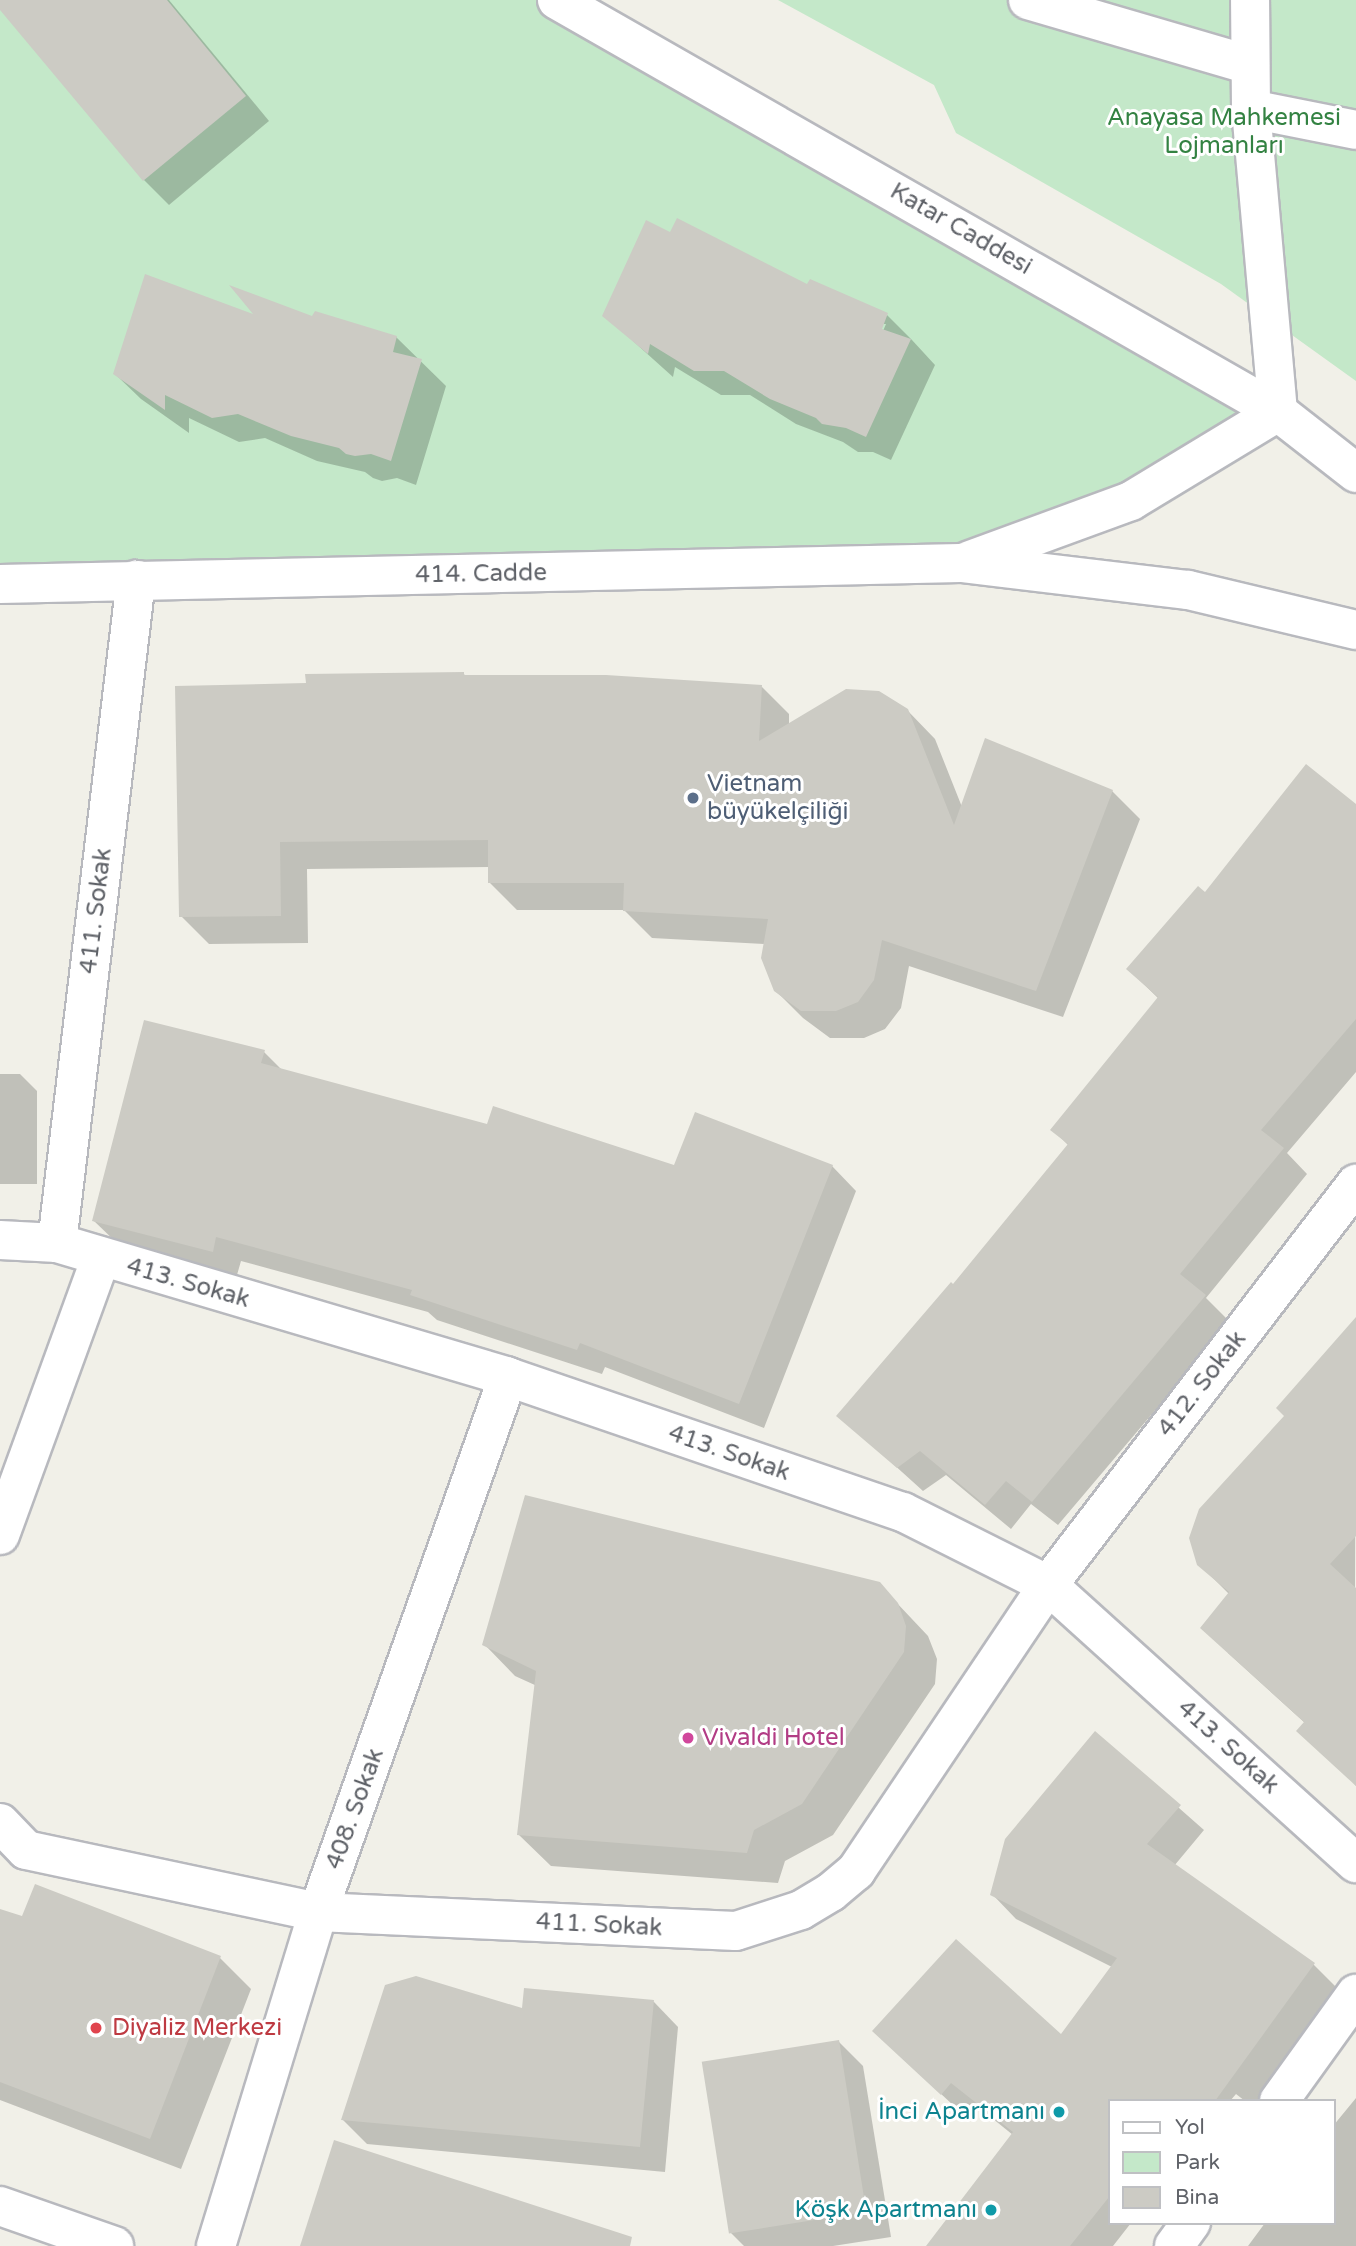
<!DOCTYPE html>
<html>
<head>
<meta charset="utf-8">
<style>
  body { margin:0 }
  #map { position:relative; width:1356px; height:2246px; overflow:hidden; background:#f1f0e8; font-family:"Varela Round",sans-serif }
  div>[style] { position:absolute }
  .green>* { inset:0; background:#c4e8c9 }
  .shadow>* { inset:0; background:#0003 }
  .building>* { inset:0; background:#cccbc4; transform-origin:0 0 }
  .roads { filter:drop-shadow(2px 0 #b8b9be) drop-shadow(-2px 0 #b8b9be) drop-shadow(0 2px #b8b9be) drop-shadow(0 -2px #b8b9be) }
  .street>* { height:38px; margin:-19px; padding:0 19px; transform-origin:19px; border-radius:19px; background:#fff }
  .secondary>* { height:38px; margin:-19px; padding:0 19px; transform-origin:19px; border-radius:19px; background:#fff }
  .dots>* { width:19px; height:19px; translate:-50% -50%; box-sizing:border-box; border:4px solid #fff; border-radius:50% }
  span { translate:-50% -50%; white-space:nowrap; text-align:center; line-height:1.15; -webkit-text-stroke:6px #fff; paint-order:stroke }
  .park-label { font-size:24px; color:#338242 }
  .street-label { font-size:24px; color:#5f6268 }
  .service-label { font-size:24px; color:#4e5e75 }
  .left { translate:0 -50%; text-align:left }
  .hotel-label { font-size:24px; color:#b23c85 }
  .health-label { font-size:24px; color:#be3a42 }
  .culture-label { font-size:24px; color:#0d838f }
  .right { translate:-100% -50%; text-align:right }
  .legend { position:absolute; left:1108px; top:2099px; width:228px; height:126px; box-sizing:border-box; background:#fff; border:2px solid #bfc0c3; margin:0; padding:9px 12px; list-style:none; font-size:21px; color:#5f6268 }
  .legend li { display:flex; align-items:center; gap:14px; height:35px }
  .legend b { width:35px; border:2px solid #bfc0c3 }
</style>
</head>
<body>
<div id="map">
  <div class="green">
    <div style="clip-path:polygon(0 0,557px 0,1278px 412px,961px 563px,0 584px)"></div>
    <div style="clip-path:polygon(778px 0,1356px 0,1356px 381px,1221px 284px,956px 133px,934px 85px)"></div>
  </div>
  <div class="shadow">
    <div style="clip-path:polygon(19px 0,169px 0,269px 121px,169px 205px,144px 180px,4px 13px)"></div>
    <div style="clip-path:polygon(evenodd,671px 235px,887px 315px,912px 340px,935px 365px,891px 460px,873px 452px,858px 452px,843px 442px,796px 424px,750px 395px,721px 395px,675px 367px,673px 377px,604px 315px,671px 235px,882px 324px,886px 324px,880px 338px,882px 324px)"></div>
    <div style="clip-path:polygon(259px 318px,313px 319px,396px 337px,446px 386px,416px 485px,397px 478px,382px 481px,373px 478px,365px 472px,317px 461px,265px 438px,239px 442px,189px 418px,189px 433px,141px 399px,115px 374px)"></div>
    <div style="clip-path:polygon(464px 674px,466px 677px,762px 687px,789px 714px,789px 726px,907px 710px,935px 739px,962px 807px,1112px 791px,1140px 819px,1063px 1017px,909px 966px,901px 1008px,885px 1029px,864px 1038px,830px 1038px,803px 1018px,775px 990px,765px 944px,652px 938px,624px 910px,517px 910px,490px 883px,490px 867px,307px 869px,308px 943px,209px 944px,181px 916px,307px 685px)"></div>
    <div style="clip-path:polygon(1356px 806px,1356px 1072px,1287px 1153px,1307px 1174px,1206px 1298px,1230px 1322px,1058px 1525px,1031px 1504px,1011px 1529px,946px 1475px,923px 1491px,839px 1415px,953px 1287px,1069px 1146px,1053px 1130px,1159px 999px,1128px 969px,1205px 895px)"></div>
    <div style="clip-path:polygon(264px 1052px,283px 1071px,488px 1126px,675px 1168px,832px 1166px,856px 1191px,764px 1428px,605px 1367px,602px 1374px,437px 1320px,428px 1312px,241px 1261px,237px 1275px,119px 1245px,94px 1221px)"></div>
    <div style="clip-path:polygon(0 1074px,20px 1074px,37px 1091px,37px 1184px,0 1184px)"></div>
    <div style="clip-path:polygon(1356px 1320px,1355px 1589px,1356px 1786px,1305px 1723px,1228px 1653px,1230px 1595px,1199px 1564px,1286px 1416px)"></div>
    <div style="clip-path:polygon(879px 1584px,928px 1636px,937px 1659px,935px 1684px,833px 1835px,785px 1861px,778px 1883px,551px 1866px,519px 1835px,537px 1686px,515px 1676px,484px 1644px)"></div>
    <div style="clip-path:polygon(1095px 1734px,1204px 1830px,1174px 1866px,1314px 1965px,1338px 1989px,1257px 2101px,1245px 2101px,1236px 2094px,1230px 2101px,1109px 2101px,1109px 2223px,1131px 2223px,1113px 2246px,930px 2246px,1013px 2135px,977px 2106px,967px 2118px,899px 2055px,1061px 2036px,1112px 1967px,1016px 1919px,992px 1894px)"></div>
    <div style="clip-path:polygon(0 1911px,23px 1918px,220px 1958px,251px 1989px,181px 2169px,0 2100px)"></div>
    <div style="clip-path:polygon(654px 2002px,678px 2027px,665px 2172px,367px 2144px,343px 2120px,524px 2010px)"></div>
    <div style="clip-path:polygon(839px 2042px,863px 2066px,891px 2237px,833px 2246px,744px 2246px,731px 2233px)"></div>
    <div style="clip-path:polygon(1356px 2098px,1356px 2246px,1248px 2246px,1265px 2223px,1333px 2223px,1333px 2126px)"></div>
  </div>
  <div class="building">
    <div style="clip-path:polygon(0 0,167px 0,246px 96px,143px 181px,0 10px)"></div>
    <div style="clip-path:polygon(677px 218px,807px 284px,810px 279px,888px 313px,882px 329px,911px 339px,866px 437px,846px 428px,822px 424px,816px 418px,770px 399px,724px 371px,694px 371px,650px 344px,648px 354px,602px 316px,646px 220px,670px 232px)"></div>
    <div style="clip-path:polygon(145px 274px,253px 314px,229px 285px,312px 316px,315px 311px,397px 336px,393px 352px,422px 359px,391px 461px,371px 454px,355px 456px,346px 454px,339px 448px,291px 436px,238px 414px,212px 418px,165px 395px,165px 410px,113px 374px)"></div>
    <div style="clip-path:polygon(464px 672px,464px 675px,606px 675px,762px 685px,759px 741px,846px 689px,879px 691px,908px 709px,954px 825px,985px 738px,1113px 790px,1036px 991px,882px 940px,874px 980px,858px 1002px,836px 1011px,801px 1011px,774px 991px,761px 958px,768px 919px,623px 911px,624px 883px,488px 883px,488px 840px,280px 842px,281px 916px,179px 917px,175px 686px,306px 683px,305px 674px)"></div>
    <div style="clip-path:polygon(1306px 764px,1356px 804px,1356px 1019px,1261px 1130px,1284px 1148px,1180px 1274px,1206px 1295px,1032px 1502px,1006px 1481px,985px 1505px,920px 1451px,897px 1468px,836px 1416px,951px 1282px,953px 1284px,1068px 1144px,1050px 1130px,1158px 997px,1126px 969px,1198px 886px,1205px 892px)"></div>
    <div style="clip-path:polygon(144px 1020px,265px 1050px,261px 1063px,487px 1124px,493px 1106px,674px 1165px,695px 1112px,833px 1165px,739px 1404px,580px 1343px,577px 1350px,410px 1295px,412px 1290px,216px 1237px,213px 1252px,92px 1221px)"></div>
    <div style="clip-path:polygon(1356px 1317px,1356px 1536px,1330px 1564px,1356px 1588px,1356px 1786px,1296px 1731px,1304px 1722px,1200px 1628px,1229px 1592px,1197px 1565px,1189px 1538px,1199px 1509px,1284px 1416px,1276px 1408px)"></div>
    <div style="clip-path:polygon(525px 1495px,880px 1582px,898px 1603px,906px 1626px,904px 1652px,802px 1804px,754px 1830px,747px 1853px,517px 1835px,536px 1671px,482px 1645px)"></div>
    <div style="clip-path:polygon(1095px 1731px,1181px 1805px,1147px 1844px,1315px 1963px,1215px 2101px,1109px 2101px,1109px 2197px,1070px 2246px,926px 2246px,1013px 2132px,951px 2083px,941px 2095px,872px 2031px,956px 1939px,1061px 2034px,1117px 1958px,990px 1895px,1005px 1839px)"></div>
    <div style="clip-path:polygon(35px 1884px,221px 1956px,150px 2139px,0 2082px,0 1909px,22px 1916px)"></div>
    <div style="clip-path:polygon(416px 1976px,522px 2008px,524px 1988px,654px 2000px,640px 2147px,341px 2120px,385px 1985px)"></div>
    <div style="left:839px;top:2040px;width:174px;height:139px;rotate:81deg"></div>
    <div style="clip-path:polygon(334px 2140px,632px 2237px,630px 2246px,300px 2246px)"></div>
  </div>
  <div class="roads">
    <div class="street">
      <div style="left:1028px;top:0;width:231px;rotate:16.3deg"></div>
      <div style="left:1251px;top:109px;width:107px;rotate:11.3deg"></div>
      <div style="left:970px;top:560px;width:171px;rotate:-20.1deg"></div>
      <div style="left:1131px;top:501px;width:172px;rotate:-31.2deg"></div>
      <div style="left:1278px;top:412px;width:304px;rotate:-95.1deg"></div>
      <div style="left:1251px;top:109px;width:109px;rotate:-90.5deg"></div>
      <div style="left:0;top:584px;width:961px;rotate:-1.25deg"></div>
      <div style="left:961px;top:563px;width:229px;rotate:6.8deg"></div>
      <div style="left:1188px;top:590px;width:173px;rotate:13.4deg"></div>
      <div style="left:0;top:1240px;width:57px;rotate:3deg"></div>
      <div style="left:57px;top:1243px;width:470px;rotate:16.5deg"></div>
      <div style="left:508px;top:1377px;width:417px;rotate:18.9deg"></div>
      <div style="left:903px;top:1512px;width:162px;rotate:26.7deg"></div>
      <div style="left:1048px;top:1585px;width:415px;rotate:42.1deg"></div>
      <div style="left:57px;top:1243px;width:668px;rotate:-83.2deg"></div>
      <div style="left:0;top:1535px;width:296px;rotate:-70deg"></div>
      <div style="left:0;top:1823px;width:37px;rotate:46deg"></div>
      <div style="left:26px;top:1850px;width:299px;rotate:12deg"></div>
      <div style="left:318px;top:1912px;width:418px;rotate:2.6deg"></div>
      <div style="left:736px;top:1931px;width:68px;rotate:-17.9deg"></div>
      <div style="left:801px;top:1910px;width:35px;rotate:-31deg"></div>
      <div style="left:831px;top:1892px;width:33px;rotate:-40deg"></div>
      <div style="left:856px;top:1871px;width:344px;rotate:-56.1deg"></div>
      <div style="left:1048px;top:1585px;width:506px;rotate:-52.47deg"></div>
      <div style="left:1279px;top:2101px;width:132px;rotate:-54.3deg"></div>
      <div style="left:0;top:2206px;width:121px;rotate:19.3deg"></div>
      <div style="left:216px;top:2246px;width:349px;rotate:-73deg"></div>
      <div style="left:318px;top:1912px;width:568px;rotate:-70.45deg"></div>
      <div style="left:1174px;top:2246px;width:29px;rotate:-54deg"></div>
    </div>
    <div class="secondary">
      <div style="left:557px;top:0;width:830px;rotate:29.74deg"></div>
      <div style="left:1278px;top:412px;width:99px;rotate:38deg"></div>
    </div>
  </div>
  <div class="dots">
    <div style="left:693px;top:798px;background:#5c6f8a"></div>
    <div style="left:688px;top:1738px;background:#d1479c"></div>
    <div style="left:96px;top:2028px;background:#e0444e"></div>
    <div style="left:1059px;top:2112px;background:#0f9aa8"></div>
    <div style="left:991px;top:2210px;background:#0f9aa8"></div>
  </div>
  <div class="park-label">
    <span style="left:1224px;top:132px">Anayasa Mahkemesi<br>Lojmanları</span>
  </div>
  <div class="street-label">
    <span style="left:961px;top:229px;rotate:30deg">Katar Caddesi</span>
    <span style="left:481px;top:574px;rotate:-1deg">414. Cadde</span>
    <span style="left:96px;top:911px;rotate:-83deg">411. Sokak</span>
    <span style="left:188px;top:1283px;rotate:16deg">413. Sokak</span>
    <span style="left:1202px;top:1384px;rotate:-52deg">412. Sokak</span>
    <span style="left:729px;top:1453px;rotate:19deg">413. Sokak</span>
    <span style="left:1228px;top:1747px;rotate:42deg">413. Sokak</span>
    <span style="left:355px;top:1809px;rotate:-70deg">408. Sokak</span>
    <span style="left:599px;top:1925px;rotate:3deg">411. Sokak</span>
  </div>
  <div class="service-label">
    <span class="left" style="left:707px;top:798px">Vietnam<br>büyükelçiliği</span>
  </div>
  <div class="hotel-label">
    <span class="left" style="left:702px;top:1738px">Vivaldi Hotel</span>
  </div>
  <div class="health-label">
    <span class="left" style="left:112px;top:2028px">Diyaliz Merkezi</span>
  </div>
  <div class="culture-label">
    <span class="right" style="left:1045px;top:2112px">İnci Apartmanı</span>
    <span class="right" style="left:977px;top:2210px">Köşk Apartmanı</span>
  </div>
  <ul class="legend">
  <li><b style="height:9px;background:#fff"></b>Yol</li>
  <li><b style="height:19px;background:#c4e8c9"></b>Park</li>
  <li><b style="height:19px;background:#cccbc4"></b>Bina</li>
  </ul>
</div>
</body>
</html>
